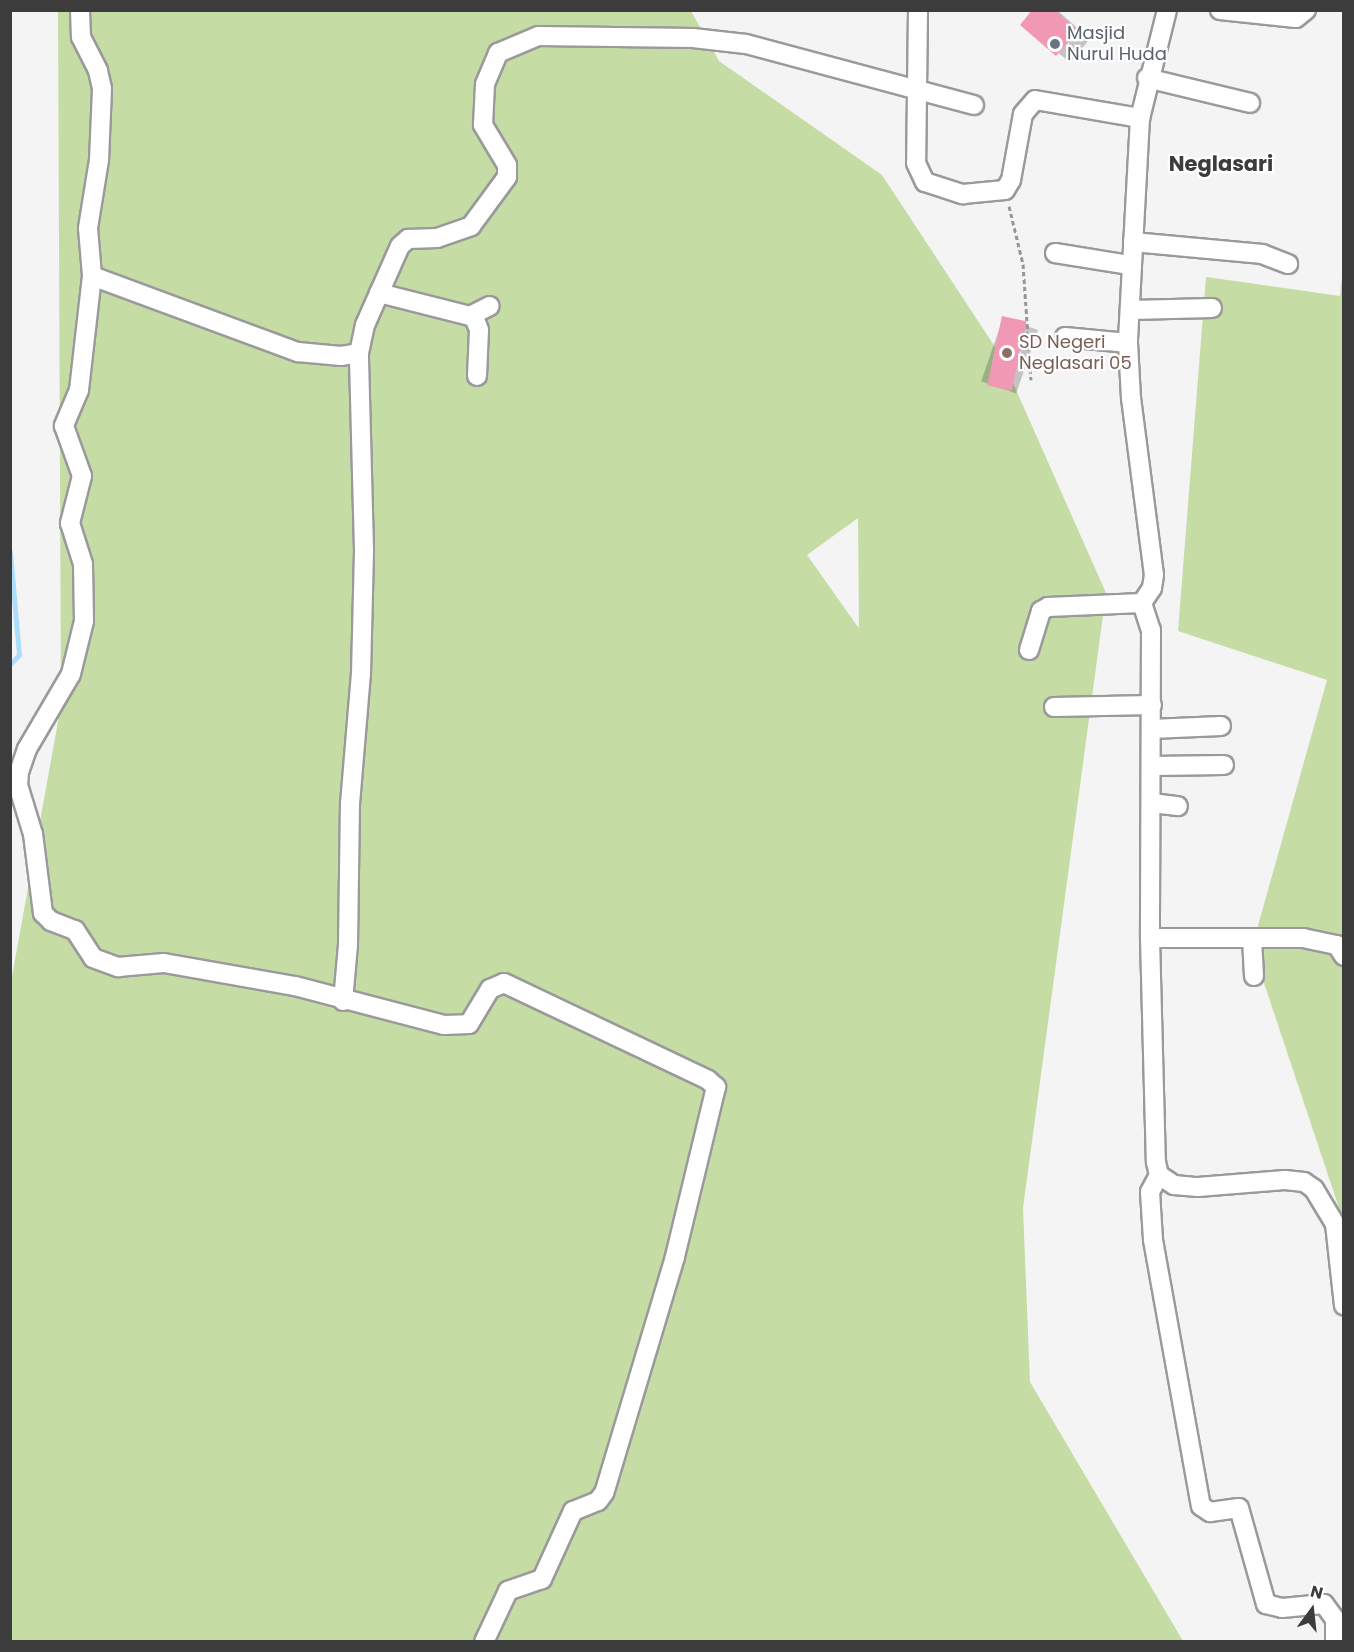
<!DOCTYPE html>
<html>
<head>
<meta charset="utf-8">
<style>
  body { margin:0 }
  #map { position:relative; width:1354px; height:1652px; overflow:hidden; background:#f4f4f5; font-family:Poppins,sans-serif }
  div>[style] { position:absolute }
  .green>* { inset:0; background:#c5dca5 }
  .shadow>* { inset:0; background:#0003; transform-origin:0 0 }
  .stream>* { height:5px; margin:-2.5px; padding:0 2.5px; transform-origin:2.5px; border-radius:2.5px; background:#acdefc }
  .building>* { inset:0; background:#f198b4; transform-origin:0 0 }
  .path>* { height:3px; margin-top:-1.5px; transform-origin:0; background:repeating-linear-gradient(90deg,#969697 0 4.5px,transparent 0 7.5px) }
  .roads { filter:drop-shadow(2px 0 #9a9a9b) drop-shadow(-2px 0 #9a9a9b) drop-shadow(0 2px #9a9a9b) drop-shadow(0 -2px #9a9a9b) }
  .street>* { height:18px; margin:-9px; padding:0 9px; transform-origin:9px; border-radius:9px; background:#fff }
  .dots>* { width:16px; height:16px; translate:-50% -50%; box-sizing:border-box; border:3px solid #fff; border-radius:50% }
  span { translate:-50% -50%; white-space:nowrap; text-align:center; line-height:1.15; -webkit-text-stroke:4.5px #fff; paint-order:stroke }
  .worship-label { font-size:18px; color:#5b616d }
  .left { translate:0 -50%; text-align:left }
  .education-label { font-size:18px; color:#785e54 }
  .quarter-label { font-size:21px; color:#3c3c3d; font-weight:700 }
  .frame { position:absolute; inset:0; border:12px solid #3c3c3d; pointer-events:none }
  .north { position:absolute; left:1282px; top:1580px; width:60px; height:60px; -webkit-text-stroke:4px #fff; paint-order:stroke; rotate:15deg; font-size:16px; font-weight:700; line-height:24px; text-align:center; color:#3c3c3d }
  .north::after { content:''; display:block; margin:auto; width:21px; height:27px; background:#3c3c3d; clip-path:polygon(50% 0,100% 100%,50% 72%,0 100%) }
</style>
</head>
<body>
<div id="map">
  <div class="green">
    <div style="clip-path:polygon(evenodd,58px 11px,691px 11px,719px 61px,882px 175px,1001px 356px,1106px 593px,1023px 1208px,1030px 1382px,1183px 1641px,11px 1642px,11px 982px,61px 705px,58px 11px,858px 518px,859px 627px,858px 627px,807px 555px,858px 518px)"></div>
    <div style="clip-path:polygon(1343px 267px,1343px 1220px,1252px 947px,1327px 680px,1178px 631px,1206px 277px,1340px 296px)"></div>
  </div>
  <div class="shadow">
    <div style="clip-path:polygon(1034px 10px,1057px 10px,1090px 39px,1070px 62px,1022px 25px)"></div>
    <div style="left:1003px;top:318px;width:37px;height:67px;rotate:19deg"></div>
  </div>
  <div class="stream">
    <div style="left:10px;top:552px;width:103px;rotate:85deg"></div>
    <div style="left:19px;top:655px;width:13px;rotate:135deg"></div>
  </div>
  <div class="building">
    <div style="clip-path:polygon(1032px 10px,1055px 10px,1078px 31px,1056px 56px,1020px 25px)"></div>
    <div style="left:1002px;top:316px;width:25px;height:71px;rotate:12deg"></div>
  </div>
  <div class="path">
    <div style="left:1009px;top:206px;width:60px;rotate:76.4deg"></div>
    <div style="left:1023px;top:264px;width:116px;rotate:86.1deg"></div>
  </div>
  <div class="roads">
    <div class="street">
      <div style="left:80px;top:10px;width:27px;rotate:88deg"></div>
      <div style="left:81px;top:37px;width:38px;rotate:63deg"></div>
      <div style="left:98px;top:71px;width:18px;rotate:77deg"></div>
      <div style="left:102px;top:89px;width:71px;rotate:92.4deg"></div>
      <div style="left:99px;top:160px;width:69px;rotate:99.2deg"></div>
      <div style="left:88px;top:228px;width:48px;rotate:85.2deg"></div>
      <div style="left:92px;top:276px;width:115px;rotate:96.5deg"></div>
      <div style="left:79px;top:390px;width:39px;rotate:113deg"></div>
      <div style="left:64px;top:426px;width:53px;rotate:70.2deg"></div>
      <div style="left:82px;top:476px;width:49px;rotate:104.3deg"></div>
      <div style="left:70px;top:523px;width:43px;rotate:72.4deg"></div>
      <div style="left:83px;top:564px;width:57px;rotate:89deg"></div>
      <div style="left:84px;top:621px;width:55px;rotate:103.8deg"></div>
      <div style="left:71px;top:674px;width:87px;rotate:120.4deg"></div>
      <div style="left:27px;top:749px;width:24px;rotate:109deg"></div>
      <div style="left:19px;top:772px;width:13px;rotate:94deg"></div>
      <div style="left:18px;top:785px;width:51px;rotate:73deg"></div>
      <div style="left:33px;top:834px;width:80px;rotate:82.8deg"></div>
      <div style="left:43px;top:913px;width:11px;rotate:45deg"></div>
      <div style="left:51px;top:921px;width:26px;rotate:21deg"></div>
      <div style="left:75px;top:930px;width:33px;rotate:57deg"></div>
      <div style="left:93px;top:958px;width:27px;rotate:20deg"></div>
      <div style="left:118px;top:967px;width:46px;rotate:-5deg"></div>
      <div style="left:164px;top:963px;width:133px;rotate:10deg"></div>
      <div style="left:295px;top:986px;width:154px;rotate:14.7deg"></div>
      <div style="left:444px;top:1025px;width:25px;rotate:-2deg"></div>
      <div style="left:469px;top:1024px;width:41px;rotate:-59deg"></div>
      <div style="left:490px;top:989px;width:15px;rotate:-23deg"></div>
      <div style="left:504px;top:983px;width:226px;rotate:25.4deg"></div>
      <div style="left:708px;top:1080px;width:11px;rotate:41deg"></div>
      <div style="left:716px;top:1087px;width:175px;rotate:103.6deg"></div>
      <div style="left:675px;top:1257px;width:246px;rotate:106.7deg"></div>
      <div style="left:604px;top:1493px;width:10px;rotate:127deg"></div>
      <div style="left:598px;top:1501px;width:27px;rotate:158deg"></div>
      <div style="left:573px;top:1511px;width:75px;rotate:114.5deg"></div>
      <div style="left:542px;top:1579px;width:36px;rotate:161deg"></div>
      <div style="left:508px;top:1591px;width:56px;rotate:115.2deg"></div>
      <div style="left:918px;top:10px;width:153px;rotate:90.7deg"></div>
      <div style="left:916px;top:163px;width:21px;rotate:65deg"></div>
      <div style="left:925px;top:182px;width:40px;rotate:18deg"></div>
      <div style="left:963px;top:194px;width:42px;rotate:-5.4deg"></div>
      <div style="left:1005px;top:190px;width:12px;rotate:-59deg"></div>
      <div style="left:1011px;top:180px;width:67px;rotate:-79.7deg"></div>
      <div style="left:1023px;top:114px;width:18px;rotate:-49deg"></div>
      <div style="left:1035px;top:100px;width:107px;rotate:9.7deg"></div>
      <div style="left:1167px;top:10px;width:111px;rotate:104deg"></div>
      <div style="left:1140px;top:118px;width:225px;rotate:93.1deg"></div>
      <div style="left:1128px;top:343px;width:55px;rotate:86.9deg"></div>
      <div style="left:1131px;top:398px;width:178px;rotate:82.6deg"></div>
      <div style="left:1154px;top:575px;width:13px;rotate:99deg"></div>
      <div style="left:1152px;top:588px;width:18px;rotate:124deg"></div>
      <div style="left:1142px;top:603px;width:28px;rotate:72deg"></div>
      <div style="left:1151px;top:630px;width:308px;rotate:90.2deg"></div>
      <div style="left:1150px;top:938px;width:224px;rotate:88.5deg"></div>
      <div style="left:1156px;top:1162px;width:13px;rotate:77deg"></div>
      <div style="left:1159px;top:1175px;width:18px;rotate:34deg"></div>
      <div style="left:1174px;top:1185px;width:24px;rotate:5deg"></div>
      <div style="left:1198px;top:1187px;width:87px;rotate:-4.6deg"></div>
      <div style="left:1285px;top:1180px;width:19px;rotate:6deg"></div>
      <div style="left:1304px;top:1182px;width:12px;rotate:35deg"></div>
      <div style="left:1314px;top:1189px;width:41px;rotate:59deg"></div>
      <div style="left:1335px;top:1224px;width:82px;rotate:83.7deg"></div>
      <div style="left:1220px;top:10px;width:76px;rotate:6deg"></div>
      <div style="left:1296px;top:18px;width:13px;rotate:-39deg"></div>
      <div style="left:1147px;top:78px;width:106px;rotate:13.6deg"></div>
      <div style="left:1133px;top:242px;width:130px;rotate:5.3deg"></div>
      <div style="left:1262px;top:254px;width:28px;rotate:21deg"></div>
      <div style="left:1055px;top:253px;width:76px;rotate:9.1deg"></div>
      <div style="left:92px;top:276px;width:220px;rotate:20.3deg"></div>
      <div style="left:298px;top:352px;width:43px;rotate:5.3deg"></div>
      <div style="left:341px;top:356px;width:18px;rotate:-9deg"></div>
      <div style="left:379px;top:293px;width:98px;rotate:14.2deg"></div>
      <div style="left:474px;top:317px;width:14px;rotate:69deg"></div>
      <div style="left:479px;top:330px;width:46px;rotate:92.5deg"></div>
      <div style="left:1131px;top:310px;width:81px;rotate:-1.4deg"></div>
      <div style="left:470px;top:316px;width:22px;rotate:-27deg"></div>
      <div style="left:1065px;top:337px;width:63px;rotate:5.4deg"></div>
      <div style="left:1029px;top:650px;width:41px;rotate:-72.9deg"></div>
      <div style="left:1041px;top:611px;width:8px;rotate:-30deg"></div>
      <div style="left:1048px;top:607px;width:94px;rotate:-2.4deg"></div>
      <div style="left:1054px;top:707px;width:98px;rotate:-1.2deg"></div>
      <div style="left:1151px;top:729px;width:70px;rotate:-2.5deg"></div>
      <div style="left:1153px;top:766px;width:71px;rotate:-0.8deg"></div>
      <div style="left:1152px;top:803px;width:26px;rotate:7deg"></div>
      <div style="left:1150px;top:938px;width:153px"></div>
      <div style="left:1303px;top:938px;width:35px;rotate:12deg"></div>
      <div style="left:1337px;top:945px;width:13px;rotate:58deg"></div>
      <div style="left:1252px;top:938px;width:38px;rotate:87deg"></div>
      <div style="left:343px;top:1001px;width:56px;rotate:-84.9deg"></div>
      <div style="left:348px;top:945px;width:141px;rotate:-89.2deg"></div>
      <div style="left:350px;top:804px;width:130px;rotate:-85.2deg"></div>
      <div style="left:361px;top:674px;width:124px;rotate:-88.6deg"></div>
      <div style="left:364px;top:550px;width:197px;rotate:-91.5deg"></div>
      <div style="left:359px;top:353px;width:29px;rotate:-78deg"></div>
      <div style="left:365px;top:325px;width:86px;rotate:-66.1deg"></div>
      <div style="left:400px;top:246px;width:11px;rotate:-41deg"></div>
      <div style="left:408px;top:239px;width:29px;rotate:-2deg"></div>
      <div style="left:437px;top:238px;width:36px;rotate:-19deg"></div>
      <div style="left:471px;top:226px;width:61px;rotate:-53.7deg"></div>
      <div style="left:507px;top:177px;width:12px;rotate:-90deg"></div>
      <div style="left:507px;top:165px;width:47px;rotate:-121deg"></div>
      <div style="left:483px;top:125px;width:41px;rotate:-87.2deg"></div>
      <div style="left:485px;top:84px;width:34px;rotate:-67deg"></div>
      <div style="left:498px;top:53px;width:43px;rotate:-23deg"></div>
      <div style="left:538px;top:36px;width:155px;rotate:0.7deg"></div>
      <div style="left:693px;top:38px;width:53px;rotate:6.5deg"></div>
      <div style="left:746px;top:44px;width:236px;rotate:15deg"></div>
      <div style="left:1159px;top:1175px;width:19px;rotate:118deg"></div>
      <div style="left:1150px;top:1192px;width:48px;rotate:86.4deg"></div>
      <div style="left:1153px;top:1240px;width:270px;rotate:79.8deg"></div>
      <div style="left:1201px;top:1506px;width:11px;rotate:34deg"></div>
      <div style="left:1210px;top:1512px;width:29px;rotate:-8deg"></div>
      <div style="left:1239px;top:1508px;width:100px;rotate:74.3deg"></div>
      <div style="left:1266px;top:1604px;width:16px;rotate:14deg"></div>
      <div style="left:1282px;top:1608px;width:42px;rotate:-5.4deg"></div>
      <div style="left:1324px;top:1604px;width:19px;rotate:54deg"></div>
      <div style="left:1335px;top:1619px;width:23px;rotate:90deg"></div>
    </div>
  </div>
  <div class="dots">
    <div style="left:1055px;top:44px;background:#6b7280"></div>
    <div style="left:1007px;top:353px;background:#8d6e63"></div>
  </div>
  <div class="worship-label">
    <span class="left" style="left:1067px;top:44px">Masjid<br>Nurul Huda</span>
  </div>
  <div class="education-label">
    <span class="left" style="left:1019px;top:353px">SD Negeri<br>Neglasari 05</span>
  </div>
  <div class="quarter-label">
    <span style="left:1221px;top:164px">Neglasari</span>
  </div>
  <div class="frame"></div>
  <div class="north">N</div>
</div>
</body>
</html>
